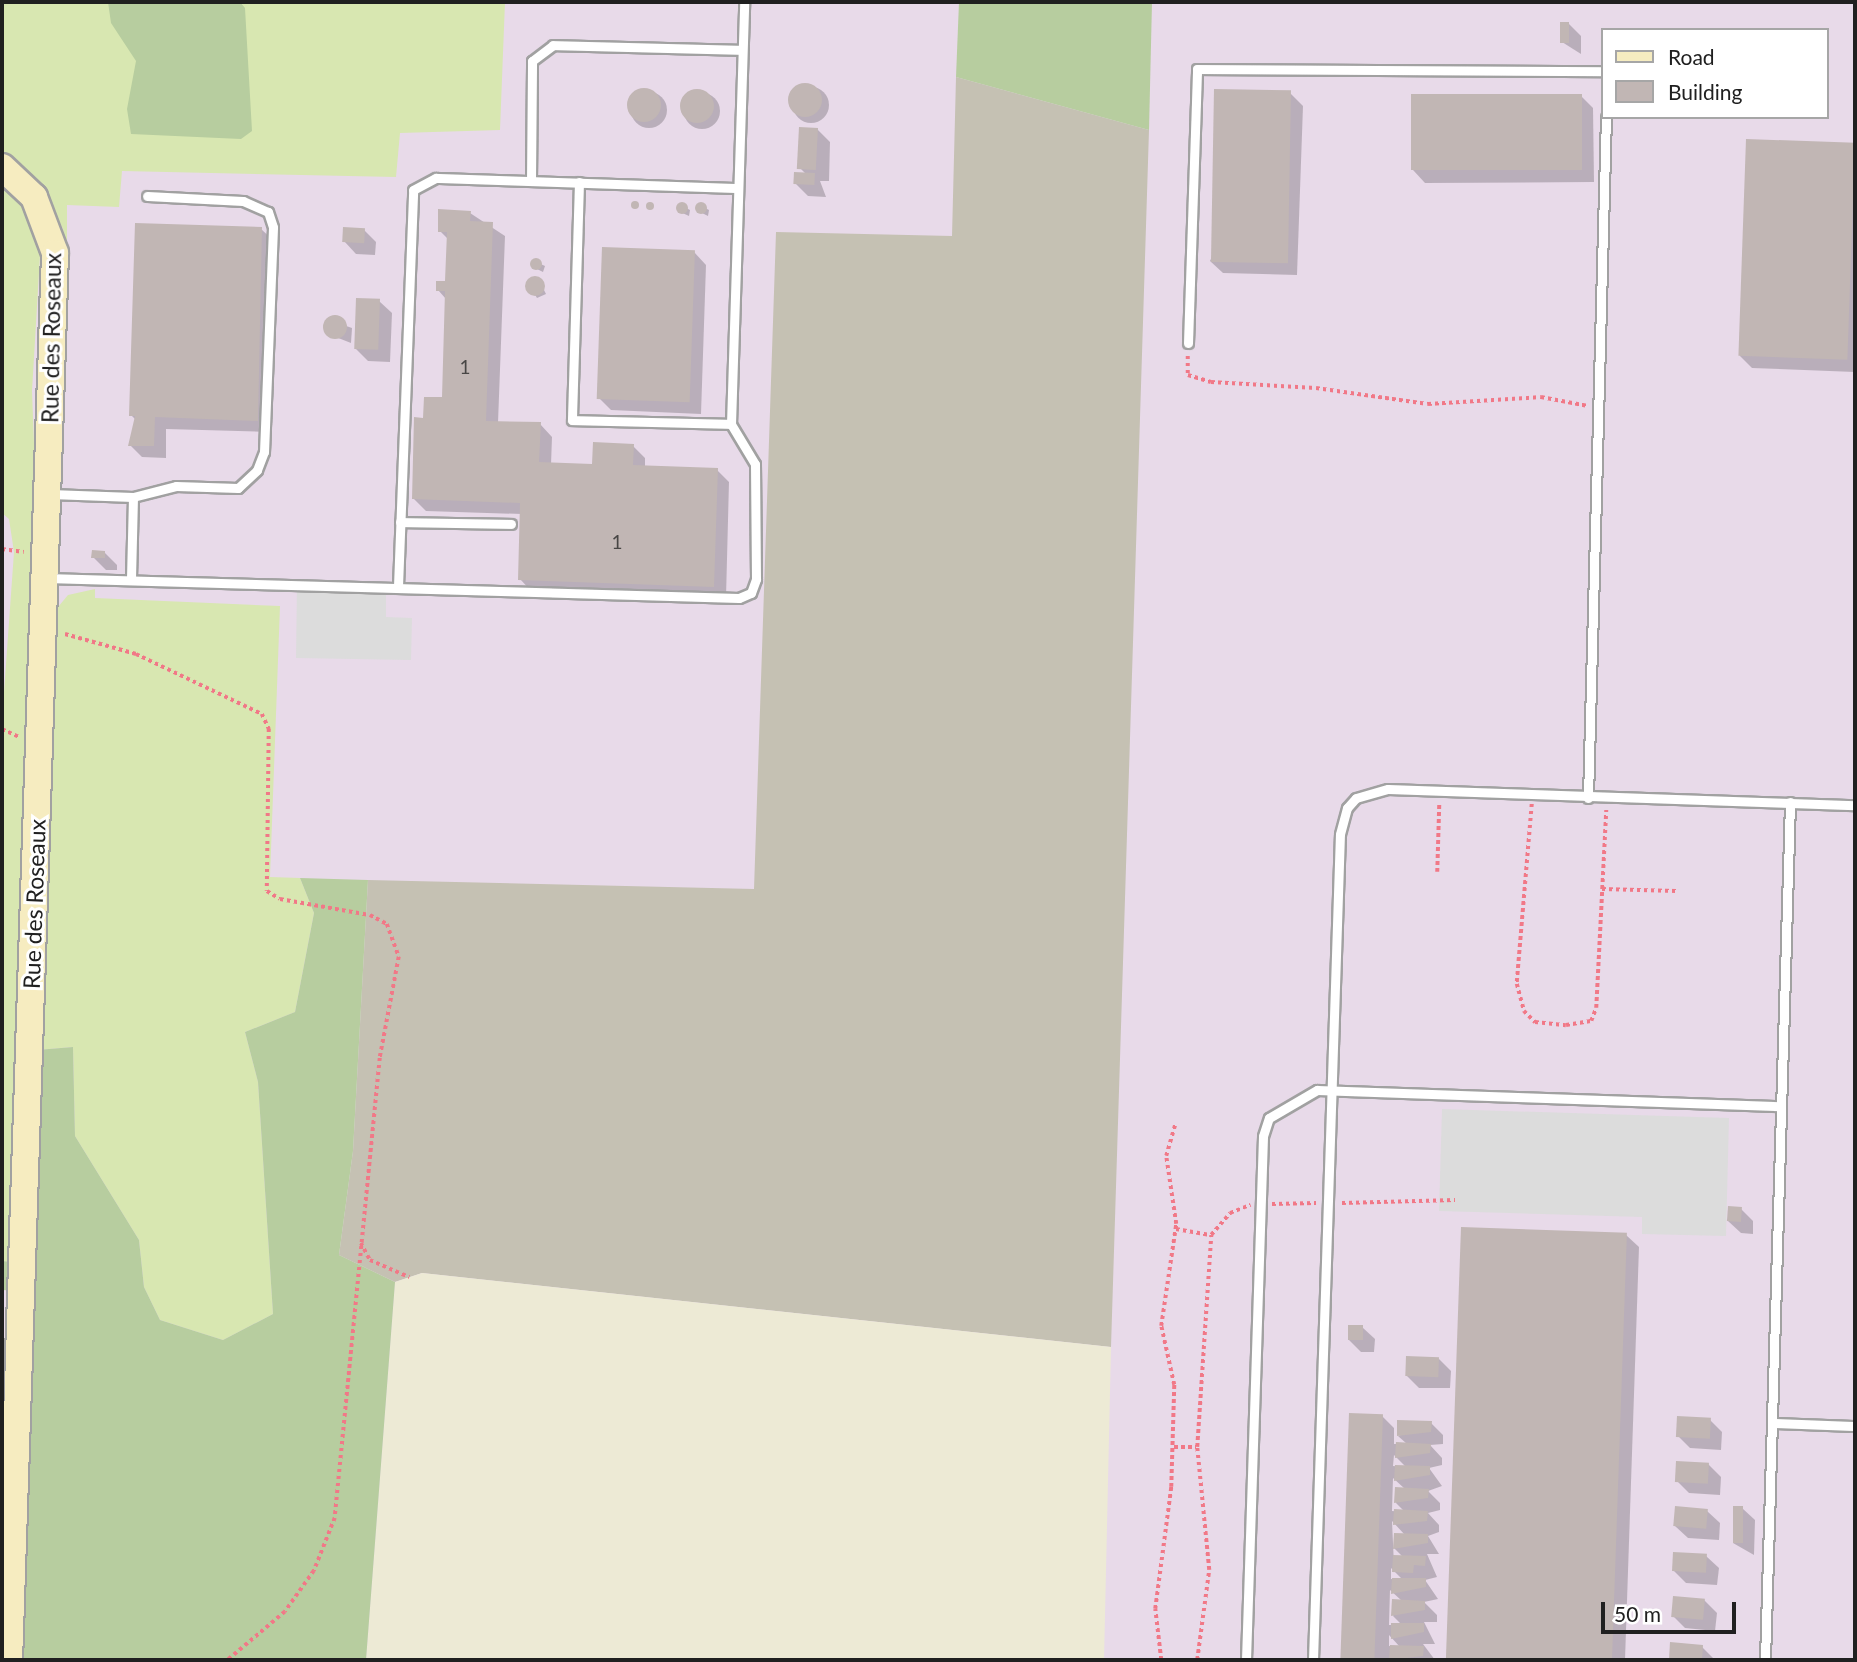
<!DOCTYPE html>
<html>
<head>
<meta charset="utf-8">
<style>
  body { margin:0 }
  #map { position:relative; width:1857px; height:1662px; overflow:hidden; background:#f0ebe8; font-family:Lato,sans-serif }
  div>[style] { position:absolute }
  .industrial>* { inset:0; background:#e8dae9 }
  .construction>* { inset:0; background:#c5c1b3 }
  .farmland>* { inset:0; background:#edead5 }
  .grass>* { inset:0; background:#d8e7b1 }
  .forest>* { inset:0; background:#b7cd9f }
  .parking>* { inset:0; background:#dcdcdc }
  .shadow>* { inset:0; background:#0003 }
  .round { border-radius:50% }
  .building>* { inset:0; background:#c1b6b4; transform-origin:0 0 }
  .path>* { height:3.5px; margin-top:-1.75px; transform-origin:0; background:repeating-linear-gradient(90deg,#f17887 0 3.5px,transparent 0 7px) }
  .roads { filter:drop-shadow(2px 0 #a1a1a1) drop-shadow(-2px 0 #a1a1a1) drop-shadow(0 2px #a1a1a1) drop-shadow(0 -2px #a1a1a1) }
  .lane>* { height:9px; margin:-4.5px; padding:0 4.5px; transform-origin:4.5px; border-radius:4.5px; background:#fff }
  .secondary>* { height:26px; margin:-13px; padding:0 13px; transform-origin:13px; border-radius:13px; background:#f6ecc0 }
  span { translate:-50% -50%; white-space:nowrap; text-align:center; line-height:1.15; -webkit-text-stroke:6px #fff; paint-order:stroke }
  .number-label { font-size:19px; color:#484645 }
  .number-label span { -webkit-text-stroke-width:0 }
  .street-label { font-size:23px; color:#202020 }
  .frame { position:absolute; inset:0; border:4px solid #202020; pointer-events:none }
  .legend { position:absolute; left:1601px; top:28px; width:228px; height:91px; box-sizing:border-box; background:#fff; border:2px solid #a6a6a6; margin:0; padding:9px 12px; list-style:none; font-size:21px; color:#202020 }
  .legend li { display:flex; align-items:center; gap:14px; height:35px }
  .legend b { width:35px; border:2px solid #a6a6a6 }
  .scale { position:absolute; left:1601px; top:1602px; width:135px; height:32px; box-sizing:border-box; border:4px solid #202020; border-top:0; padding-left:9px; font-size:21px; line-height:24px; white-space:nowrap; color:#202020; -webkit-text-stroke:5px #fff; paint-order:stroke }
</style>
</head>
<body>
<div id="map">
  <div class="industrial">
    <div style="clip-path:polygon(evenodd,2px 2px,1855px 2px,1855px 1660px,2px 1660px,2px 2px,1603px 30px,1827px 30px,1827px 117px,1603px 117px,1603px 30px)"></div>
  </div>
  <div class="construction">
    <div style="clip-path:polygon(956px 77px,1149px 130px,1111px 1347px,422px 1273px,395px 1282px,339px 1255px,353px 1151px,368px 880px,754px 889px,776px 232px,952px 236px)"></div>
  </div>
  <div class="farmland">
    <div style="clip-path:polygon(422px 1273px,1111px 1347px,1104px 1660px,366px 1660px,395px 1282px)"></div>
  </div>
  <div class="grass">
    <div style="clip-path:polygon(2px 2px,505px 2px,500px 130px,400px 133px,396px 177px,122px 171px,119px 207px,67px 205px,67px 256px,63px 229px,44px 192px,2px 156px)"></div>
    <div style="clip-path:polygon(2px 186px,34px 218px,41px 239px,32px 391px,36px 496px,12px 1262px,2px 1261px,2px 720px,14px 552px,9px 519px,2px 513px)"></div>
    <div style="clip-path:polygon(95px 589px,95px 598px,280px 606px,270px 877px,300px 878px,314px 913px,295px 1012px,245px 1032px,258px 1082px,273px 1314px,223px 1340px,160px 1320px,144px 1287px,139px 1240px,75px 1136px,73px 1047px,37px 1050px,53px 613px,68px 595px)"></div>
  </div>
  <div class="forest">
    <div style="clip-path:polygon(108px 2px,240px 2px,245px 8px,252px 131px,241px 139px,131px 134px,127px 109px,136px 61px,111px 23px)"></div>
    <div style="clip-path:polygon(959px 2px,1152px 2px,1149px 130px,956px 77px)"></div>
    <div style="clip-path:polygon(300px 878px,368px 880px,353px 1151px,339px 1255px,395px 1282px,366px 1660px,9px 1660px,20px 1291px,2px 1290px,2px 1261px,12px 1262px,37px 1050px,73px 1047px,75px 1136px,139px 1240px,144px 1287px,160px 1320px,223px 1340px,273px 1314px,258px 1082px,245px 1032px,295px 1012px,314px 913px)"></div>
  </div>
  <div class="parking">
    <div style="clip-path:polygon(297px 584px,386px 586px,386px 617px,412px 618px,411px 660px,296px 658px)"></div>
    <div style="clip-path:polygon(1442px 1109px,1729px 1118px,1726px 1236px,1642px 1234px,1642px 1217px,1439px 1211px)"></div>
  </div>
  <div class="shadow">
    <div style="clip-path:polygon(1569px 24px,1581px 36px,1581px 54px,1562px 42px)"></div>
    <div class="round" style="left:793px;top:87px;width:36px;height:36px"></div>
    <div class="round" style="left:631px;top:92px;width:36px;height:36px"></div>
    <div class="round" style="left:684px;top:93px;width:36px;height:36px"></div>
    <div style="clip-path:polygon(1290px 93px,1303px 106px,1297px 275px,1223px 273px,1210px 261px)"></div>
    <div style="clip-path:polygon(1581px 96px,1593px 108px,1594px 182px,1425px 183px,1413px 170px)"></div>
    <div style="clip-path:polygon(817px 129px,830px 142px,829px 181px,820px 181px,826px 197px,808px 196px,796px 184px,806px 174px,800px 168px)"></div>
    <div style="clip-path:polygon(1748px 141px,1855px 145px,1855px 372px,1752px 368px,1740px 356px)"></div>
    <div style="clip-path:polygon(680px 205px,690px 210px,689px 216px,678px 211px)"></div>
    <div style="clip-path:polygon(699px 205px,709px 210px,708px 216px,698px 211px)"></div>
    <div style="clip-path:polygon(470px 213px,505px 236px,498px 423px,540px 424px,552px 437px,551px 465px,594px 466px,633px 446px,645px 458px,645px 468px,717px 470px,729px 482px,726px 598px,532px 592px,520px 579px,522px 514px,426px 511px,414px 499px,425px 419px,443px 399px,446px 299px,438px 290px,447px 283px,449px 240px,440px 231px)"></div>
    <div style="clip-path:polygon(261px 229px,274px 241px,270px 432px,166px 429px,166px 458px,142px 457px,130px 445px,136px 420px,131px 415px)"></div>
    <div style="clip-path:polygon(364px 230px,376px 242px,375px 255px,356px 254px,344px 241px)"></div>
    <div style="clip-path:polygon(694px 252px,706px 265px,701px 414px,611px 410px,599px 398px)"></div>
    <div style="clip-path:polygon(534px 261px,545px 266px,543px 272px,533px 267px)"></div>
    <div style="clip-path:polygon(539px 280px,546px 294px,537px 298px,528px 283px)"></div>
    <div style="clip-path:polygon(379px 301px,392px 313px,390px 362px,368px 361px,356px 349px)"></div>
    <div style="clip-path:polygon(329px 320px,352px 328px,351px 343px,328px 334px)"></div>
    <div style="clip-path:polygon(105px 553px,117px 565px,117px 570px,106px 570px,93px 557px)"></div>
    <div style="clip-path:polygon(1741px 1209px,1753px 1221px,1753px 1234px,1741px 1233px,1728px 1221px)"></div>
    <div style="clip-path:polygon(1463px 1229px,1626px 1235px,1639px 1247px,1625px 1660px,1449px 1660px)"></div>
    <div style="clip-path:polygon(1362px 1327px,1375px 1339px,1374px 1352px,1361px 1352px,1349px 1340px)"></div>
    <div style="clip-path:polygon(1439px 1359px,1451px 1371px,1450px 1388px,1419px 1388px,1407px 1376px)"></div>
    <div style="clip-path:polygon(evenodd,1350px 1415px,1382px 1416px,1394px 1428px,1394px 1444px,1407px 1444px,1398px 1436px,1431px 1423px,1443px 1435px,1443px 1444px,1430px 1445px,1442px 1458px,1442px 1465px,1429px 1468px,1442px 1486px,1428px 1491px,1440px 1503px,1440px 1510px,1428px 1513px,1439px 1525px,1439px 1532px,1428px 1536px,1439px 1554px,1427px 1554px,1437px 1577px,1425px 1580px,1438px 1599px,1424px 1602px,1437px 1615px,1437px 1622px,1424px 1622px,1435px 1644px,1423px 1644px,1435px 1660px,1342px 1660px,1350px 1415px,1394px 1455px,1406px 1467px,1393px 1466px,1394px 1455px,1350px 1415px,1393px 1478px,1405px 1489px,1397px 1489px,1396px 1503px,1405px 1512px,1392px 1511px,1393px 1478px,1350px 1415px,1392px 1521px,1405px 1535px,1394px 1548px,1403px 1557px,1394px 1565px,1392px 1521px,1350px 1415px,1391px 1568px,1403px 1580px,1391px 1579px,1391px 1568px,1350px 1415px,1390px 1590px,1402px 1601px,1393px 1616px,1402px 1625px,1389px 1625px,1390px 1590px,1350px 1415px,1389px 1635px,1400px 1647px,1389px 1646px,1389px 1635px)"></div>
    <div style="clip-path:polygon(1710px 1420px,1722px 1432px,1721px 1450px,1690px 1448px,1678px 1436px)"></div>
    <div style="clip-path:polygon(1708px 1464px,1721px 1477px,1720px 1495px,1689px 1493px,1677px 1481px)"></div>
    <div style="clip-path:polygon(1742px 1508px,1755px 1520px,1754px 1555px,1733px 1543px)"></div>
    <div style="clip-path:polygon(1707px 1511px,1720px 1523px,1719px 1540px,1688px 1538px,1675px 1526px)"></div>
    <div style="clip-path:polygon(1706px 1556px,1719px 1568px,1717px 1585px,1686px 1583px,1674px 1571px)"></div>
    <div style="clip-path:polygon(1704px 1600px,1717px 1613px,1715px 1631px,1685px 1628px,1673px 1616px)"></div>
    <div style="clip-path:polygon(1672px 1644px,1702px 1647px,1715px 1660px,1671px 1660px)"></div>
  </div>
  <div class="building">
    <div style="left:1560px;top:22px;width:9px;height:21px"></div>
    <div class="round" style="left:788px;top:83px;width:34px;height:34px"></div>
    <div class="round" style="left:627px;top:88px;width:34px;height:34px"></div>
    <div class="round" style="left:680px;top:89px;width:34px;height:34px"></div>
    <div style="left:1214px;top:89px;width:77px;height:173px;rotate:1deg"></div>
    <div style="left:1582px;top:94px;width:76px;height:171px;rotate:90deg"></div>
    <div style="left:799px;top:127px;width:19px;height:42px;rotate:3deg"></div>
    <div style="left:1746px;top:139px;width:109px;height:217px;rotate:2deg"></div>
    <div style="left:794px;top:172px;width:21px;height:12px;rotate:3deg"></div>
    <div class="round" style="left:631px;top:201px;width:8px;height:8px"></div>
    <div class="round" style="left:646px;top:202px;width:8px;height:8px"></div>
    <div class="round" style="left:695px;top:202px;width:12px;height:12px"></div>
    <div class="round" style="left:676px;top:202px;width:12px;height:12px"></div>
    <div style="clip-path:polygon(438px 209px,471px 211px,470px 221px,493px 222px,486px 421px,541px 422px,539px 462px,592px 464px,593px 442px,634px 444px,633px 465px,718px 468px,714px 587px,518px 580px,520px 503px,412px 499px,414px 417px,423px 418px,424px 397px,442px 397px,445px 291px,436px 291px,436px 281px,445px 281px,447px 232px,438px 232px)"></div>
    <div style="clip-path:polygon(135px 223px,262px 227px,258px 421px,155px 417px,154px 446px,128px 446px,135px 416px,129px 416px)"></div>
    <div style="left:343px;top:227px;width:22px;height:15px;rotate:3deg"></div>
    <div style="left:602px;top:247px;width:93px;height:152px;rotate:2deg"></div>
    <div class="round" style="left:530px;top:258px;width:12px;height:12px"></div>
    <div class="round" style="left:525px;top:276px;width:20px;height:20px"></div>
    <div style="left:356px;top:298px;width:24px;height:51px;rotate:2deg"></div>
    <div class="round" style="left:323px;top:315px;width:24px;height:24px"></div>
    <div style="clip-path:polygon(92px 550px,105px 551px,105px 558px,91px 558px)"></div>
    <div style="left:1728px;top:1206px;width:14px;height:15px;rotate:4deg"></div>
    <div style="left:1461px;top:1227px;width:166px;height:433px;rotate:2deg"></div>
    <div style="left:1348px;top:1325px;width:15px;height:15px"></div>
    <div style="left:1406px;top:1356px;width:33px;height:20px;rotate:2deg"></div>
    <div style="left:1349px;top:1413px;width:34px;height:247px;rotate:2deg"></div>
    <div style="left:1677px;top:1416px;width:34px;height:21px;rotate:3deg"></div>
    <div style="clip-path:polygon(1397px 1420px,1432px 1421px,1431px 1432px,1397px 1436px)"></div>
    <div style="clip-path:polygon(1396px 1442px,1431px 1444px,1430px 1453px,1395px 1458px)"></div>
    <div style="left:1676px;top:1461px;width:33px;height:21px;rotate:3deg"></div>
    <div style="clip-path:polygon(1395px 1465px,1430px 1466px,1430px 1475px,1394px 1481px)"></div>
    <div style="clip-path:polygon(1395px 1487px,1429px 1489px,1428px 1498px,1394px 1503px)"></div>
    <div style="left:1675px;top:1506px;width:33px;height:20px;rotate:5deg"></div>
    <div style="left:1733px;top:1506px;width:10px;height:37px"></div>
    <div style="clip-path:polygon(1394px 1509px,1428px 1511px,1427px 1521px,1393px 1525px)"></div>
    <div style="clip-path:polygon(1394px 1533px,1428px 1534px,1428px 1543px,1393px 1549px)"></div>
    <div style="left:1673px;top:1552px;width:34px;height:19px;rotate:3deg"></div>
    <div style="clip-path:polygon(1393px 1555px,1426px 1556px,1425px 1566px,1414px 1565px,1413px 1573px,1392px 1572px)"></div>
    <div style="clip-path:polygon(1392px 1578px,1426px 1578px,1426px 1587px,1391px 1594px)"></div>
    <div style="left:1673px;top:1596px;width:32px;height:21px;rotate:5deg"></div>
    <div style="clip-path:polygon(1392px 1599px,1425px 1601px,1425px 1610px,1391px 1616px)"></div>
    <div style="clip-path:polygon(1391px 1623px,1424px 1623px,1424px 1632px,1391px 1639px)"></div>
    <div style="clip-path:polygon(1670px 1642px,1703px 1645px,1702px 1660px,1669px 1660px)"></div>
    <div style="clip-path:polygon(1390px 1645px,1424px 1646px,1423px 1656px,1389px 1660px)"></div>
  </div>
  <div class="path">
    <div style="left:1188px;top:356px;width:19px;rotate:90deg"></div>
    <div style="left:1188px;top:375px;width:24px;rotate:17deg"></div>
    <div style="left:1211px;top:382px;width:105px;rotate:3.3deg"></div>
    <div style="left:1316px;top:388px;width:113px;rotate:8.1deg"></div>
    <div style="left:1428px;top:404px;width:113px;rotate:-3.5deg"></div>
    <div style="left:1541px;top:397px;width:48px;rotate:10.8deg"></div>
    <div style="left:2px;top:549px;width:22px;rotate:8deg"></div>
    <div style="left:65px;top:634px;width:74px;rotate:15.7deg"></div>
    <div style="left:136px;top:654px;width:140px;rotate:25.5deg"></div>
    <div style="left:262px;top:714px;width:17px;rotate:65deg"></div>
    <div style="left:269px;top:729px;width:162px;rotate:90.7deg"></div>
    <div style="left:267px;top:891px;width:15px;rotate:32deg"></div>
    <div style="left:280px;top:899px;width:91px;rotate:10.1deg"></div>
    <div style="left:370px;top:915px;width:19px;rotate:28deg"></div>
    <div style="left:387px;top:924px;width:35px;rotate:70deg"></div>
    <div style="left:399px;top:957px;width:103px;rotate:100.7deg"></div>
    <div style="left:380px;top:1058px;width:462px;rotate:95.6deg"></div>
    <div style="left:335px;top:1518px;width:57px;rotate:111.6deg"></div>
    <div style="left:314px;top:1571px;width:50px;rotate:125.3deg"></div>
    <div style="left:285px;top:1612px;width:75px;rotate:139.9deg"></div>
    <div style="left:2px;top:729px;width:19px;rotate:25deg"></div>
    <div style="left:1532px;top:804px;width:181px;rotate:94.8deg"></div>
    <div style="left:1517px;top:984px;width:28px;rotate:75deg"></div>
    <div style="left:1524px;top:1011px;width:16px;rotate:45deg"></div>
    <div style="left:1535px;top:1022px;width:31px;rotate:6deg"></div>
    <div style="left:1566px;top:1025px;width:25px;rotate:-9deg"></div>
    <div style="left:1591px;top:1021px;width:14px;rotate:-69deg"></div>
    <div style="left:1596px;top:1008px;width:198px;rotate:-87.1deg"></div>
    <div style="left:1437px;top:872px;width:68px;rotate:-88.3deg"></div>
    <div style="left:1602px;top:889px;width:74px;rotate:1.5deg"></div>
    <div style="left:1342px;top:1203px;width:113px;rotate:-1.5deg"></div>
    <div style="left:1272px;top:1204px;width:44px;rotate:-1.3deg"></div>
    <div style="left:1176px;top:1229px;width:36px;rotate:10deg"></div>
    <div style="left:361px;top:1243px;width:19px;rotate:62deg"></div>
    <div style="left:370px;top:1260px;width:43px;rotate:23.6deg"></div>
    <div style="left:1174px;top:1447px;width:22px"></div>
    <div style="left:1161px;top:1660px;width:51px;rotate:-96.7deg"></div>
    <div style="left:1155px;top:1609px;width:123px;rotate:-82.5deg"></div>
    <div style="left:1171px;top:1487px;width:102px;rotate:-88.3deg"></div>
    <div style="left:1174px;top:1385px;width:60px;rotate:-102.4deg"></div>
    <div style="left:1161px;top:1326px;width:103px;rotate:-81.6deg"></div>
    <div style="left:1176px;top:1224px;width:69px;rotate:-98.4deg"></div>
    <div style="left:1166px;top:1156px;width:33px;rotate:-74deg"></div>
    <div style="left:1197px;top:1660px;width:91px;rotate:-82.4deg"></div>
    <div style="left:1209px;top:1570px;width:124px;rotate:-95.6deg"></div>
    <div style="left:1197px;top:1447px;width:212px;rotate:-86.2deg"></div>
    <div style="left:1211px;top:1235px;width:29px;rotate:-49deg"></div>
    <div style="left:1230px;top:1213px;width:22px;rotate:-22deg"></div>
  </div>
  <div class="roads">
    <div class="lane">
      <div style="left:531px;top:181px;width:120px;rotate:-89.5deg"></div>
      <div style="left:532px;top:61px;width:26px;rotate:-37deg"></div>
      <div style="left:553px;top:45px;width:189px;rotate:1.5deg"></div>
      <div style="left:579px;top:182px;width:238px;rotate:91.7deg"></div>
      <div style="left:572px;top:420px;width:159px;rotate:1.4deg"></div>
      <div style="left:731px;top:424px;width:422px;rotate:-88.2deg"></div>
      <div style="left:1188px;top:343px;width:274px;rotate:-88.1deg"></div>
      <div style="left:1197px;top:69px;width:406px;rotate:0.3deg"></div>
      <div style="left:50px;top:494px;width:83px;rotate:2.1deg"></div>
      <div style="left:133px;top:497px;width:82px;rotate:91.4deg"></div>
      <div style="left:133px;top:497px;width:44px;rotate:-14.3deg"></div>
      <div style="left:176px;top:486px;width:62px;rotate:1.8deg"></div>
      <div style="left:238px;top:488px;width:26px;rotate:-43deg"></div>
      <div style="left:257px;top:470px;width:19px;rotate:-69deg"></div>
      <div style="left:264px;top:452px;width:225px;rotate:-87.7deg"></div>
      <div style="left:273px;top:227px;width:16px;rotate:-108deg"></div>
      <div style="left:268px;top:212px;width:27px;rotate:-156deg"></div>
      <div style="left:243px;top:201px;width:96px;rotate:-177deg"></div>
      <div style="left:400px;top:522px;width:111px;rotate:1deg"></div>
      <div style="left:46px;top:578px;width:693px;rotate:1.65deg"></div>
      <div style="left:739px;top:598px;width:13px;rotate:-23deg"></div>
      <div style="left:751px;top:593px;width:15px;rotate:-70deg"></div>
      <div style="left:756px;top:579px;width:115px;rotate:-90.5deg"></div>
      <div style="left:755px;top:464px;width:47px;rotate:-121deg"></div>
      <div style="left:398px;top:586px;width:396px;rotate:-87.8deg"></div>
      <div style="left:413px;top:190px;width:26px;rotate:-28deg"></div>
      <div style="left:436px;top:178px;width:302px;rotate:1.9deg"></div>
      <div style="left:1588px;top:798px;width:681px;rotate:-88.49deg"></div>
      <div style="left:1773px;top:1423px;width:82px;rotate:2.1deg"></div>
      <div style="left:1246px;top:1660px;width:524px;rotate:-88.14deg"></div>
      <div style="left:1263px;top:1136px;width:19px;rotate:-72deg"></div>
      <div style="left:1269px;top:1118px;width:56px;rotate:-30.3deg"></div>
      <div style="left:1317px;top:1090px;width:463px;rotate:2deg"></div>
      <div style="left:1313px;top:1660px;width:826px;rotate:-88.13deg"></div>
      <div style="left:1340px;top:834px;width:27px;rotate:-75deg"></div>
      <div style="left:1347px;top:808px;width:13px;rotate:-48deg"></div>
      <div style="left:1356px;top:798px;width:33px;rotate:-16deg"></div>
      <div style="left:1388px;top:789px;width:467px;rotate:2deg"></div>
      <div style="left:1765px;top:1660px;width:858px;rotate:-88.33deg"></div>
    </div>
    <div class="secondary">
      <div style="left:2px;top:167px;width:44px;rotate:43.2deg"></div>
      <div style="left:34px;top:197px;width:60px;rotate:69.4deg"></div>
      <div style="left:55px;top:253px;width:1408px;rotate:91.87deg"></div>
    </div>
  </div>
  <div class="number-label">
    <span style="left:465px;top:367px">1</span>
    <span style="left:617px;top:542px">1</span>
  </div>
  <div class="street-label">
    <span style="left:51px;top:338px;rotate:-89deg">Rue des Roseaux</span>
    <span style="left:34px;top:904px;rotate:-88deg">Rue des Roseaux</span>
  </div>
  <div class="frame"></div>
  <ul class="legend">
  <li><b style="height:9px;background:#f6ecc0"></b>Road</li>
  <li><b style="height:19px;background:#c1b6b4"></b>Building</li>
  </ul>
  <div class="scale">50 m</div>
</div>
</body>
</html>
